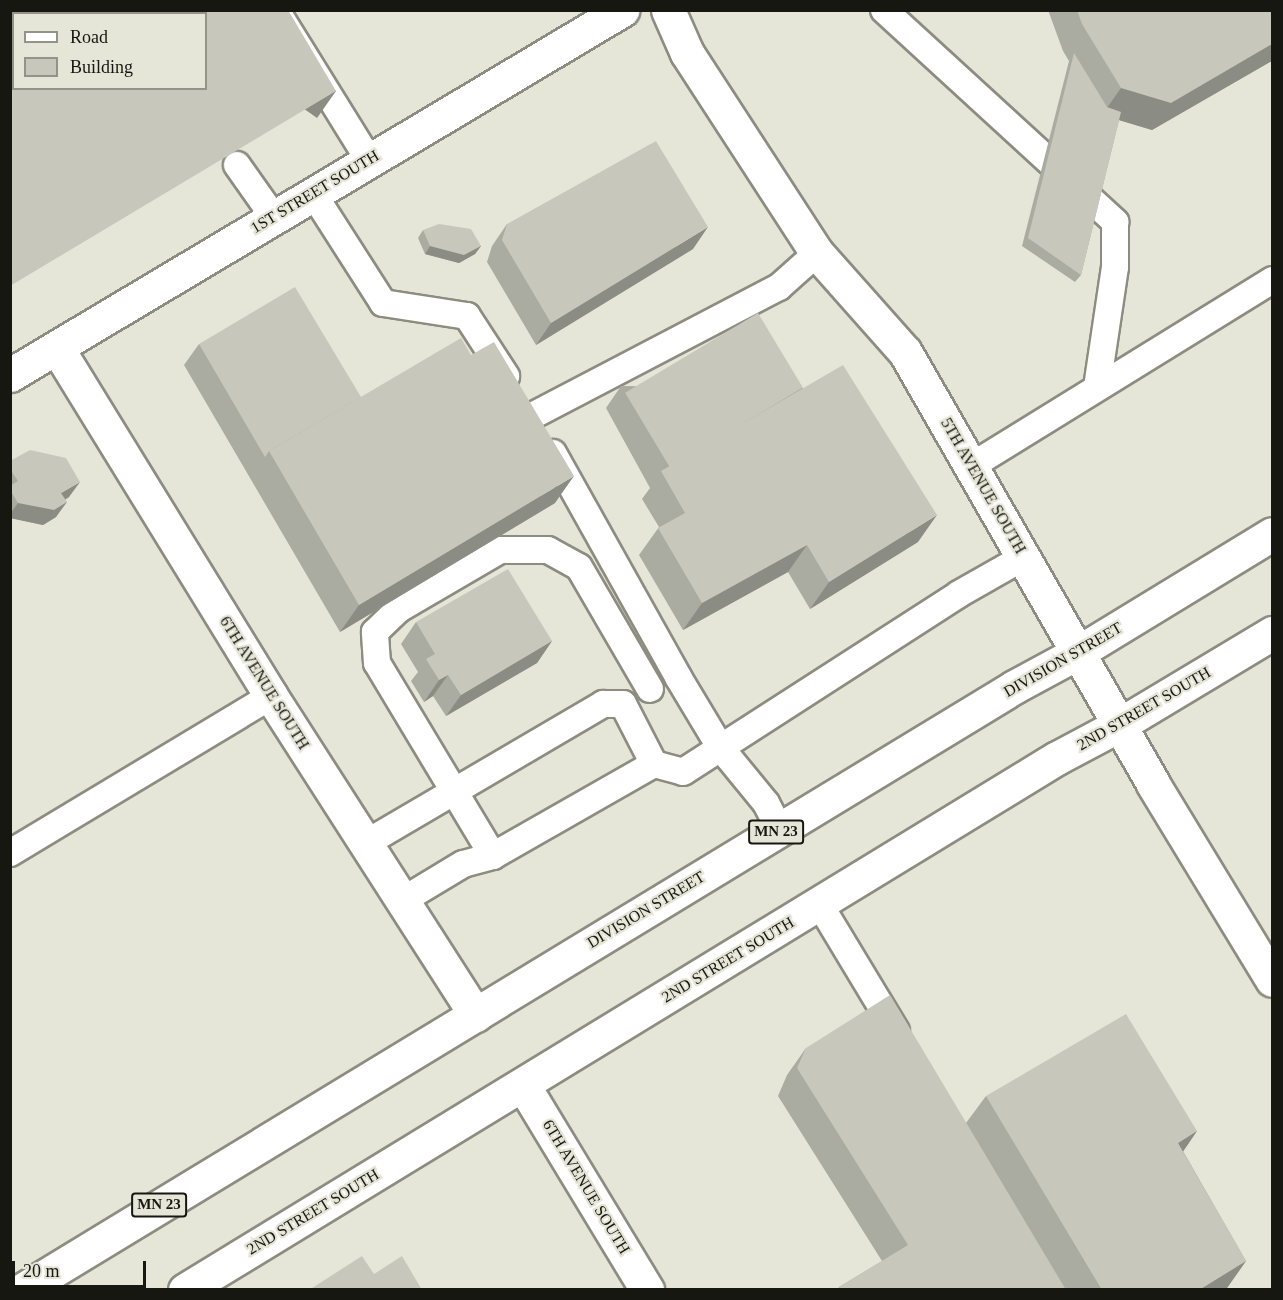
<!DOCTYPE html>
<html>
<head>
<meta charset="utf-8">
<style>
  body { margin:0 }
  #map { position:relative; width:1283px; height:1300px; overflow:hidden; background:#e6e6d8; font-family:Georgia,serif }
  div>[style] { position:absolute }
  .roads { filter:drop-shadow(2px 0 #8c8c80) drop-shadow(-2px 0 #8c8c80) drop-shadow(0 2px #8c8c80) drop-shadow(0 -2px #8c8c80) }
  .lane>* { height:26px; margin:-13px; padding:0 13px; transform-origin:13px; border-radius:13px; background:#fff }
  .street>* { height:33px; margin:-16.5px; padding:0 16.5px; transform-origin:16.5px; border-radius:16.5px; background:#fff }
  .secondary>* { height:33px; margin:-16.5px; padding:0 16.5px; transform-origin:16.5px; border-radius:16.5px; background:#fff }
  .highway>* { height:33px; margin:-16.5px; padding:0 16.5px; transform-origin:16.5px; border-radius:16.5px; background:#fff }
  .wall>* { inset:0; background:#abaca1 }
  .shaded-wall>* { inset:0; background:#8b8c83; transform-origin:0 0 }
  .building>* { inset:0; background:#c7c8bb; transform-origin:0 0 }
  span { translate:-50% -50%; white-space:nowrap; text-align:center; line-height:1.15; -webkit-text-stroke:4.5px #e6e6d8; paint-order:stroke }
  .shield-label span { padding:2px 4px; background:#e6e6d8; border:2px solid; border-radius:4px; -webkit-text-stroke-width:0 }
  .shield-label { font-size:15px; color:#171712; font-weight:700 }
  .street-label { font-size:16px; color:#171712 }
  .frame { position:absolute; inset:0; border:12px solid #171712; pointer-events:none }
  .legend { position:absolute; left:12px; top:12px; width:195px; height:78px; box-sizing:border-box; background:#e6e6d8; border:2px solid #939389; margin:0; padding:8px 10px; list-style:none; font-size:18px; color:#171712 }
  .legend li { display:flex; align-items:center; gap:12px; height:30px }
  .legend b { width:30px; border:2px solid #939389 }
  .scale { position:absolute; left:12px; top:1261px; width:134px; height:27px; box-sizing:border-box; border:3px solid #171712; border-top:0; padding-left:8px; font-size:18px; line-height:21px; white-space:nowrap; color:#171712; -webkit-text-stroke:4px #e6e6d8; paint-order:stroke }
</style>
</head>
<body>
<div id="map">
  <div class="roads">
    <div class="lane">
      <div style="left:276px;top:10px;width:176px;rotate:58.2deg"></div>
      <div style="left:884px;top:10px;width:314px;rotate:42.5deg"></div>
      <div style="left:1115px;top:222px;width:45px;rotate:90deg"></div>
      <div style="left:1115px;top:267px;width:122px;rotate:98.5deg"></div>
      <div style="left:237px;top:165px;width:62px;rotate:54.8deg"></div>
      <div style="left:314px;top:195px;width:128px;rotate:57.4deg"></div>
      <div style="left:383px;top:303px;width:85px;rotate:8.8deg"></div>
      <div style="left:467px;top:316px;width:72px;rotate:57deg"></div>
      <div style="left:532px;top:416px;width:279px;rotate:-27.6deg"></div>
      <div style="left:779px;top:287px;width:51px;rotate:-41.8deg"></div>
      <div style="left:553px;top:453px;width:257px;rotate:60.8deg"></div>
      <div style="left:678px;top:677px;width:82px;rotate:59deg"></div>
      <div style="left:720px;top:747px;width:72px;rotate:50.6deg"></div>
      <div style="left:766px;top:803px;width:30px;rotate:63deg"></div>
      <div style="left:973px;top:465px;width:352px;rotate:-31.7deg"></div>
      <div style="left:654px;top:764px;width:30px;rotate:15deg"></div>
      <div style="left:683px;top:772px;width:328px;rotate:-32.8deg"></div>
      <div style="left:959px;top:594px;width:75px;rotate:-29.6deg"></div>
      <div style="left:368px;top:842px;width:273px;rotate:-30.4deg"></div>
      <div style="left:603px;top:704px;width:20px"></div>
      <div style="left:623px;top:704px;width:68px;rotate:62.7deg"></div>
      <div style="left:654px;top:764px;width:185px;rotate:150.3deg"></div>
      <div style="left:493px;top:856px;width:31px;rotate:165deg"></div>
      <div style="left:463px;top:864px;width:68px;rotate:148.9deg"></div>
      <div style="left:10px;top:853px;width:305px;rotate:-31deg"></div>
      <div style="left:493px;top:856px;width:225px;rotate:-121deg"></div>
      <div style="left:377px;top:663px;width:31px;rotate:-94deg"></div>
      <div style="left:375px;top:632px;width:33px;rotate:-44deg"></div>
      <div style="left:399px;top:609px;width:117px;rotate:-30.3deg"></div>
      <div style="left:500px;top:550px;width:48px"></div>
      <div style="left:548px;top:550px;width:35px;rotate:29deg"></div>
      <div style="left:579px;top:567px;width:141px;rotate:59.8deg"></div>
      <div style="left:820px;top:905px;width:147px;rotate:58.9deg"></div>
    </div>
    <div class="street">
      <div style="left:57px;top:348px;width:409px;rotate:58.4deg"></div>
      <div style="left:271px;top:696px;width:379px;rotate:57.3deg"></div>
      <div style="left:523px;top:1085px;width:240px;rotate:58.8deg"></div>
    </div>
    <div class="secondary">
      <div style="left:668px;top:10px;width:47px;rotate:66.2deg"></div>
      <div style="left:687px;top:53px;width:239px;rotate:57deg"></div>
      <div style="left:817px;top:253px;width:132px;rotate:48.4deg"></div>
      <div style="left:905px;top:352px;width:498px;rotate:60.1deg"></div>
      <div style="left:1153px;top:784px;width:229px;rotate:58.7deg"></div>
      <div style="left:10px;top:375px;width:713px;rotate:-30.81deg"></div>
    </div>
    <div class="highway">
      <div style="left:22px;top:1290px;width:1161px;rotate:-31.29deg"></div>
      <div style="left:1014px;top:687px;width:72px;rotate:-28.4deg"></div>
      <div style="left:1077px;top:653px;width:228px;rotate:-31.4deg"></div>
      <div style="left:185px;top:1290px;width:1021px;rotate:-31.39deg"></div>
      <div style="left:1057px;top:758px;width:70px;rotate:-28deg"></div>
      <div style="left:1119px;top:725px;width:179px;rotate:-31deg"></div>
    </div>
  </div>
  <div class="wall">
    <div style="clip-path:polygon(1048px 10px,1272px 10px,1270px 62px,1152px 130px,1119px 120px,1081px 275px,1075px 282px,1022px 246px,1069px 61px,1063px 51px)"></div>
    <div style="clip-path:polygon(507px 224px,693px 249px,536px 345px,487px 262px,492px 246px)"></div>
    <div style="clip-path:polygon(423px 230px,481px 246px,475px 254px,459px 263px,425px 254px,418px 238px)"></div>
    <div style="clip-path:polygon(199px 344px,361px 397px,555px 503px,340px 632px,184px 365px)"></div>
    <div style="clip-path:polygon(621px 386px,803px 388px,918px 542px,810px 609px,788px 572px,683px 630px,639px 555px,659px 527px,642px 499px,650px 488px,606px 408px)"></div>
    <div style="clip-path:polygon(10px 461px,69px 497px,65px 500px,56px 517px,43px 525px,10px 518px)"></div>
    <div style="clip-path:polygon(416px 622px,552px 641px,537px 663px,446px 716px,433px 696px,424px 702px,411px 681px,418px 672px,401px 644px)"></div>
    <div style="clip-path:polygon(806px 1048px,966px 1123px,986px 1096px,1197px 1131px,1183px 1151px,1246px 1261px,1227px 1288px,1224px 1290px,837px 1290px,839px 1287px,882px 1261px,778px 1096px,787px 1075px)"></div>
  </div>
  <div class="shaded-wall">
    <div style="clip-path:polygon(1272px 44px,1272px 62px,1270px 62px,1152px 130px,1102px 115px,1121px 88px)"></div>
    <div style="left:336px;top:91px;width:33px;height:380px;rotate:125deg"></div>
    <div style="clip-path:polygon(708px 227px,693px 249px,536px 345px,551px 323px)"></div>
    <div style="clip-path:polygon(430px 246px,481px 246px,475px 254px,459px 263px,425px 254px)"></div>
    <div style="clip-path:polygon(574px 476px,555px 503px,340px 632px,359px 605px)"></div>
    <div style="clip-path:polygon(80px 482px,69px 497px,50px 508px,61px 493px)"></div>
    <div style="clip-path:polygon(67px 502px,56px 517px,43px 525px,10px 518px,10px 514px,18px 503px)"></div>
    <div style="clip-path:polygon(937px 515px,918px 542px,810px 609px,829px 582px)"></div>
    <div style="clip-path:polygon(807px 545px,788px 572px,683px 630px,702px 603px)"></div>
    <div style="clip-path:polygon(552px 641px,537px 663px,446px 716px,461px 695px)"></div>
    <div style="clip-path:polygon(448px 675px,433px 696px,424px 702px,439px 680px)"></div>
    <div style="clip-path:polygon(1197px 1131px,1178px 1159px,1178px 1143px)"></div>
    <div style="clip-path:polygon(1246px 1261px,1227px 1288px,1224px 1290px,1199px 1290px)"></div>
  </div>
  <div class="building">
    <div style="clip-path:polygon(evenodd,10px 10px,288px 10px,336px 91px,10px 286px,10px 10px,14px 14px,206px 14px,206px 88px,14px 88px,14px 14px)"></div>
    <div style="clip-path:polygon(1077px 10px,1272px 10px,1272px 44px,1171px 103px,1121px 88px,1082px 24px)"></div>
    <div style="clip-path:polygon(1074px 53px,1107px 107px,1121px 112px,1081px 275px,1028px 238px)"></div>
    <div style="clip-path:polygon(656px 141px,708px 227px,551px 323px,502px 240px,507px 224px)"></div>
    <div style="clip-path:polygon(439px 224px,471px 229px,481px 246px,464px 255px,430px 246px,423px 230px)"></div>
    <div style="clip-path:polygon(295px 287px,361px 397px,269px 451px,265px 457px,199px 344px)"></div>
    <div style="left:758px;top:313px;width:87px;height:155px;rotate:59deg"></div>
    <div style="clip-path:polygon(461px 338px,471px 355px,494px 342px,574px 476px,359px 605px,269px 451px)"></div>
    <div style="clip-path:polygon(843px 365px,937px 515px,829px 582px,807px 545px,702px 603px,658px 528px,685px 513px,661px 471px)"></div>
    <div style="clip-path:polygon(30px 450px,66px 458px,80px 482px,61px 493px,67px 502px,54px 510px,18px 503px,10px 490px,10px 486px,18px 481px,10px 469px,10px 461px)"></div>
    <div style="clip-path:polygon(508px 569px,552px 641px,461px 695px,448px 675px,439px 680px,426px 659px,435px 654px,416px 622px)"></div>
    <div style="clip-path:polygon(890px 995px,1066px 1290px,841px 1290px,839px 1287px,908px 1245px,797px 1068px,806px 1048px)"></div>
    <div style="clip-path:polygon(1126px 1014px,1197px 1131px,1178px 1143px,1246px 1261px,1199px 1290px,1102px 1290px,986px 1096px)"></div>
    <div style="clip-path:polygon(362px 1256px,374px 1274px,402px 1256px,422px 1290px,309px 1290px)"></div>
  </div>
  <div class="shield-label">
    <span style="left:776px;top:832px">MN 23</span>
    <span style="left:159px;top:1205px">MN 23</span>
  </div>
  <div class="street-label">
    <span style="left:315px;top:192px;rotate:-31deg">1ST STREET SOUTH</span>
    <span style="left:983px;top:486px;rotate:60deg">5TH AVENUE SOUTH</span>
    <span style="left:1063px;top:660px;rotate:-30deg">DIVISION STREET</span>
    <span style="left:264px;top:683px;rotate:58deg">6TH AVENUE SOUTH</span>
    <span style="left:1144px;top:709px;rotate:-30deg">2ND STREET SOUTH</span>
    <span style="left:646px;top:910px;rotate:-31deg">DIVISION STREET</span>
    <span style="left:728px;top:960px;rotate:-31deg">2ND STREET SOUTH</span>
    <span style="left:586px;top:1187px;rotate:59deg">6TH AVENUE SOUTH</span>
    <span style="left:313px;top:1212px;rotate:-31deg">2ND STREET SOUTH</span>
  </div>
  <div class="frame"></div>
  <ul class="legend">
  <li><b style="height:8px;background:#fff"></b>Road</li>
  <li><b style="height:16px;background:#c7c8bb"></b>Building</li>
  </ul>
  <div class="scale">20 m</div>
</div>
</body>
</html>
